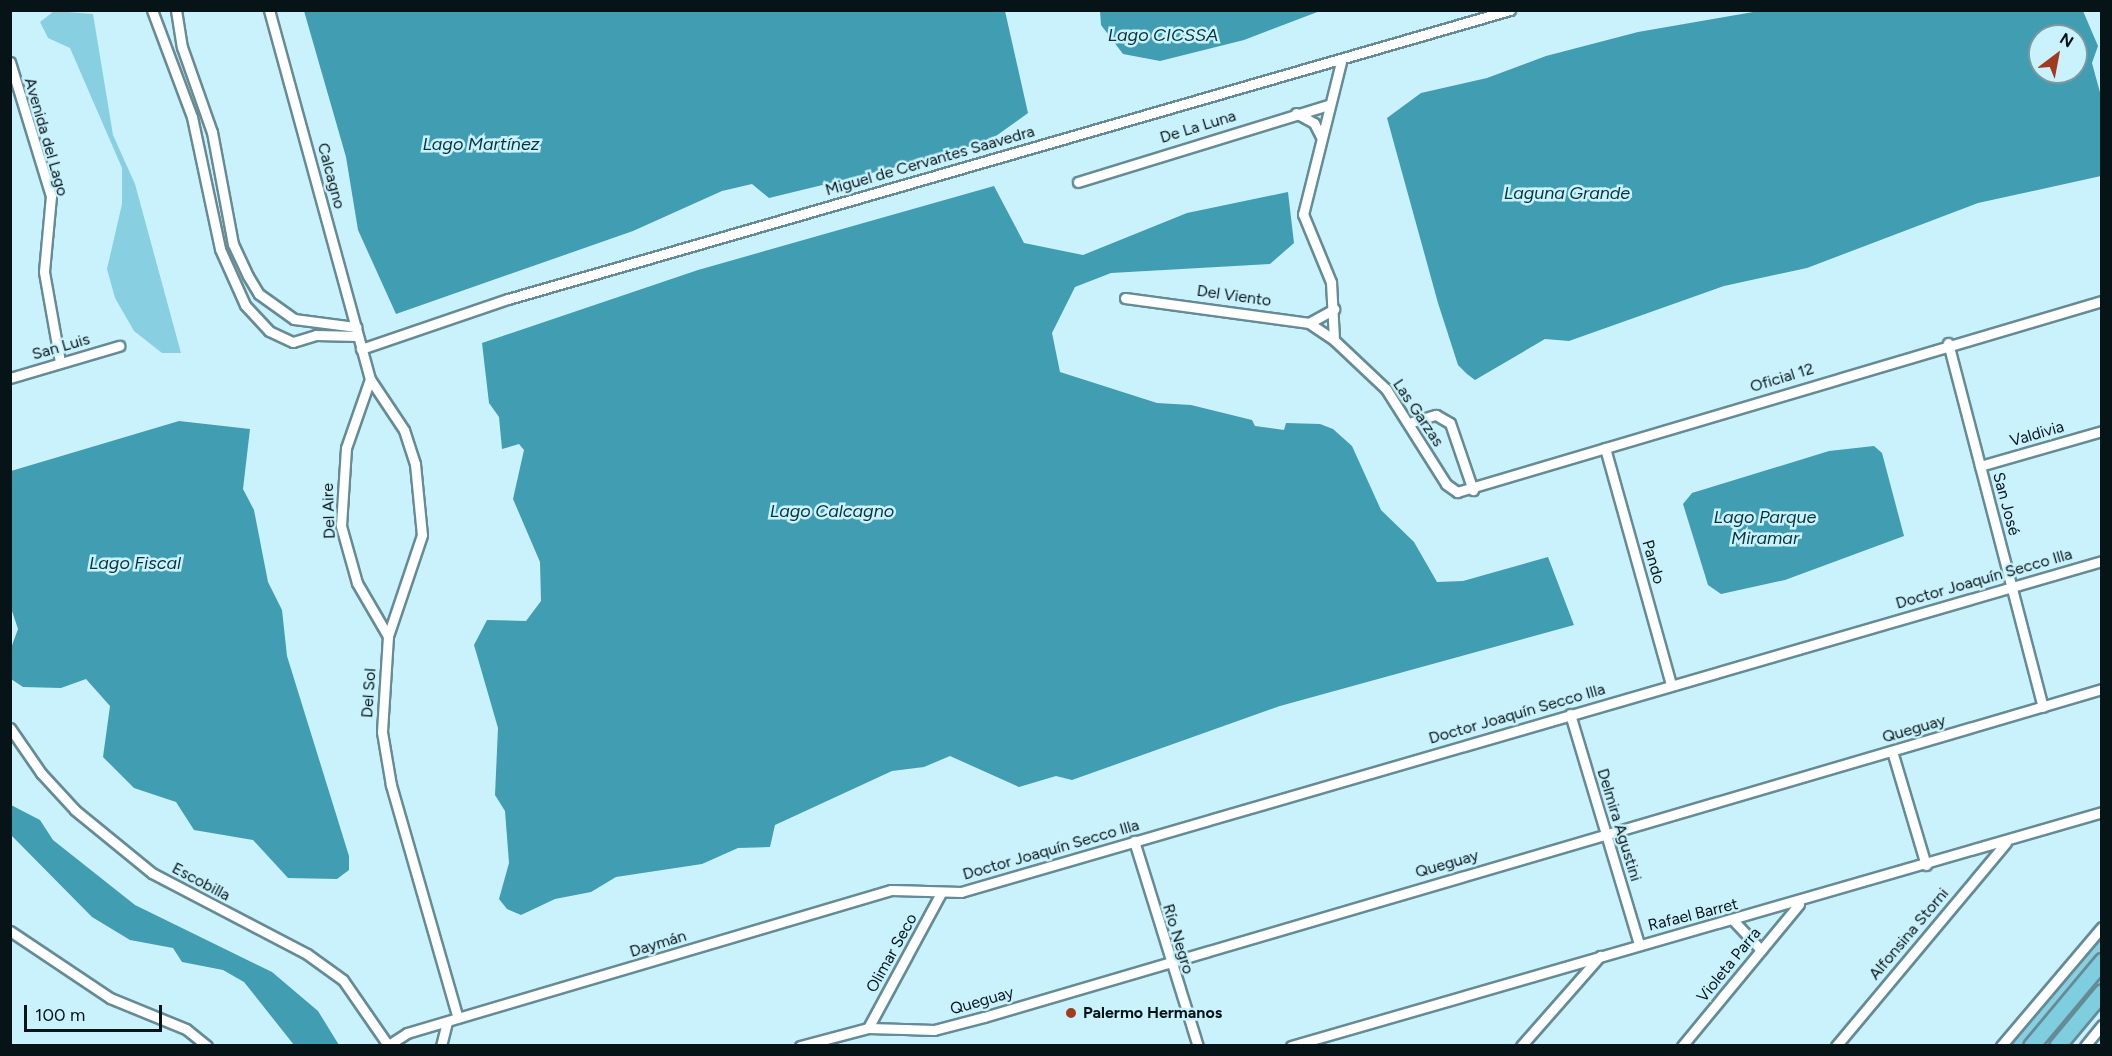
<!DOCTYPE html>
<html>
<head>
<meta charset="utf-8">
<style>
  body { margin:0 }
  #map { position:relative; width:2112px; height:1056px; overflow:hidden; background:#caf2fc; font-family:Figtree,sans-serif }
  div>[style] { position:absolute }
  .green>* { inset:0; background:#87cfe1 }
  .water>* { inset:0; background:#419db2 }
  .roads { filter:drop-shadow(2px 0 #668b94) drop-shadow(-2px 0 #668b94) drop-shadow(0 2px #668b94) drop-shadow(0 -2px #668b94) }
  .minor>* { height:9px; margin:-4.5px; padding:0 4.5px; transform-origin:4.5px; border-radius:4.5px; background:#fff }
  .trunk>* { height:15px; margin:-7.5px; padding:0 7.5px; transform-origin:7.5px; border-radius:7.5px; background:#7ecee0 }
  .dots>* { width:16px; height:16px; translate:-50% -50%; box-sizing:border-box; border:3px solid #caf2fc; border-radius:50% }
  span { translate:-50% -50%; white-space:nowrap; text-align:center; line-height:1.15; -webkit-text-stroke:5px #caf2fc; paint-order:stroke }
  .street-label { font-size:16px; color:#061418 }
  .poi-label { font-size:16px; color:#061418; font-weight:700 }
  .left { translate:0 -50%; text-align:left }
  .water-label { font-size:18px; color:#08343d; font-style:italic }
  .frame { position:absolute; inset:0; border:12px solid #061418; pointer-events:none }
  .north { position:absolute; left:2028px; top:24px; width:60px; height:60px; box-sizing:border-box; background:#caf2fc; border:2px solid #7c99a1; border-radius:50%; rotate:32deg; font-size:16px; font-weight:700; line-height:24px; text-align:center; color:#061418 }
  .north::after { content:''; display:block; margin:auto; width:21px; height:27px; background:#a23a1f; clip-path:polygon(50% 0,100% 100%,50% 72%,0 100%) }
  .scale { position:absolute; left:24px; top:1005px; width:138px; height:27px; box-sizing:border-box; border:3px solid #061418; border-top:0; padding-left:8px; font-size:18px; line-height:21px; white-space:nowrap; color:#061418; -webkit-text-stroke:4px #caf2fc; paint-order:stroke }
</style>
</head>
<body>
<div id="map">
  <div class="green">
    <div style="clip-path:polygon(54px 11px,93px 14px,113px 135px,135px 184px,181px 353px,162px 353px,134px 331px,115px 298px,107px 269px,122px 204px,122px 168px,70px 48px,48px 38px,40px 22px)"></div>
    <div style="clip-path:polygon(2101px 933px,2101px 950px,2021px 1045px,2008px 1046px)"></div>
    <div style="clip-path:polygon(2101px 970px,2101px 985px,2051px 1045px,2038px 1046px)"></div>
  </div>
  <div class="water">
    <div style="clip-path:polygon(304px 11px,1005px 11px,1028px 113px,996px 136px,950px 154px,769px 198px,752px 184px,722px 191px,633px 231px,396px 314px,358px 230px,346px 157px)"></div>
    <div style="clip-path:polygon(1100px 11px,1100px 10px,1320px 11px,1244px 40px,1160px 61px,1123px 54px,1101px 25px)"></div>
    <div style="clip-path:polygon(evenodd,1759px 11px,2083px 11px,2098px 46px,2092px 63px,2101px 96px,2101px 176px,1978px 203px,1807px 268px,1724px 286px,1569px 341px,1545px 339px,1475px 380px,1467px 374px,1458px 365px,1438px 303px,1387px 118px,1421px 93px,1487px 78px,1546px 56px,1638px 32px,1759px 11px,2040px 36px,2076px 36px,2076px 72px,2040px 72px,2040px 36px)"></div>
    <div style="clip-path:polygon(994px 186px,1024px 243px,1083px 255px,1187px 213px,1288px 192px,1294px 243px,1270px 264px,1111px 273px,1075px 287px,1052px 333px,1060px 372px,1157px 403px,1191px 405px,1252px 420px,1255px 426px,1284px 430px,1286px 423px,1320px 424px,1333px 429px,1352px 446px,1381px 510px,1414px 542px,1437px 582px,1463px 581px,1548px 557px,1574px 625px,1280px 706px,1072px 780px,1056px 776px,1019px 787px,950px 756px,924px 767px,892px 771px,775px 825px,770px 847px,738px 848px,702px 864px,616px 877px,591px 892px,555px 899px,521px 915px,507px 909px,499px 899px,509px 863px,505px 811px,495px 795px,498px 728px,474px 645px,487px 620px,526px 621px,541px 601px,540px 562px,513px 499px,524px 450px,519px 444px,502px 449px,499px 417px,489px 403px,482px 343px,698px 270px)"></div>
    <div style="clip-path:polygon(179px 421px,250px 429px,243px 489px,254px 510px,268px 582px,282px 610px,287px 656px,349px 856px,349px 870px,337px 879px,288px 878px,253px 840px,194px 830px,176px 802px,134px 788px,103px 757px,110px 706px,86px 679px,61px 688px,23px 687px,11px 679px,11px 648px,18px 629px,10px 605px,11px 471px)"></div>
    <div style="clip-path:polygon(1874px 446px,1882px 453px,1904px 536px,1785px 580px,1721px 594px,1708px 585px,1683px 504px,1692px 493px,1829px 451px)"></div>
    <div style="clip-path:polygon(11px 805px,40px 820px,53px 840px,135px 905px,272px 972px,318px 1011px,339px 1045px,294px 1045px,244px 982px,223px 970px,182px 962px,173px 948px,130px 940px,92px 917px,11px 835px)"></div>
  </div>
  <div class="roads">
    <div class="minor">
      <div style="left:152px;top:10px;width:114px;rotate:69.5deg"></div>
      <div style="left:192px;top:117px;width:135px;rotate:78deg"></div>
      <div style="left:220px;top:249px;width:61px;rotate:65.9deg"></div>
      <div style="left:245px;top:305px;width:35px;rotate:47deg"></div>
      <div style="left:269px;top:331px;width:26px;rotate:25deg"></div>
      <div style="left:293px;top:342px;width:24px;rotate:-17deg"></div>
      <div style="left:316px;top:335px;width:42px;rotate:1.4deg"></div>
      <div style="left:176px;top:10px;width:37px;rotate:81deg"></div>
      <div style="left:182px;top:47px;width:90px;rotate:70.6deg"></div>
      <div style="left:212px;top:132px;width:114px;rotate:79.4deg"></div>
      <div style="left:233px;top:244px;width:35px;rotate:65deg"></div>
      <div style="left:248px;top:276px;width:21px;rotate:59deg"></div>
      <div style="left:259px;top:294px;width:43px;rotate:35.5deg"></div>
      <div style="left:294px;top:319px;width:63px;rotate:7.4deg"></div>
      <div style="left:269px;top:10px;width:383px;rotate:74.7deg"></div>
      <div style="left:370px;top:379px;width:61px;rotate:56.3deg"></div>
      <div style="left:404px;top:430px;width:36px;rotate:72deg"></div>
      <div style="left:415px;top:464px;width:71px;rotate:84.4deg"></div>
      <div style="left:422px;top:535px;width:107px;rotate:108.6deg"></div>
      <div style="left:388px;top:636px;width:96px;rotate:93.6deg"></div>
      <div style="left:382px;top:732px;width:54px;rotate:80.4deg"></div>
      <div style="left:391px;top:785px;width:242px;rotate:74deg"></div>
      <div style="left:10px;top:62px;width:140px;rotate:73deg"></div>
      <div style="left:51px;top:196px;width:76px;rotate:95.3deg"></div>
      <div style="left:44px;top:272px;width:91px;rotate:79.9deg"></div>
      <div style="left:1341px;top:62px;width:157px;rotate:104deg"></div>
      <div style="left:1303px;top:214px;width:74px;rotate:67.6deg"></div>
      <div style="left:1331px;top:282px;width:58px;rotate:87deg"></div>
      <div style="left:1334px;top:340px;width:71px;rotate:43.3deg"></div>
      <div style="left:1386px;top:389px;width:112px;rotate:57.7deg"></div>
      <div style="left:1446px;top:484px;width:14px;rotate:36deg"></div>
      <div style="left:1457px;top:492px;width:673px;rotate:-16.5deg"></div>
      <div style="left:1296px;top:113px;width:21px;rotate:29deg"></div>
      <div style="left:1314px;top:123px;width:16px;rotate:63deg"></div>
      <div style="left:1078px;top:182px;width:262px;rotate:-17.1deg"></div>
      <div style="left:1125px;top:298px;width:186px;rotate:7.7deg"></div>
      <div style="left:1309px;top:323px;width:29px;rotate:-29deg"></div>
      <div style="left:1309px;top:323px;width:30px;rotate:34deg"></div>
      <div style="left:1948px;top:343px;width:376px;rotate:75.4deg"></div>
      <div style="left:361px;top:349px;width:155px;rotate:-18.8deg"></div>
      <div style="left:508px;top:299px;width:1043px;rotate:-16.09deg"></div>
      <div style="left:10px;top:378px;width:114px;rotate:-16.4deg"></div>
      <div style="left:370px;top:379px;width:73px;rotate:109.2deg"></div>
      <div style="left:346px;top:448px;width:78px;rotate:93.7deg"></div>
      <div style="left:341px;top:526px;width:59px;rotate:74.3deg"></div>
      <div style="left:357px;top:583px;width:61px;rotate:59.7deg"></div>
      <div style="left:1409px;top:423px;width:28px;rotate:-17deg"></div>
      <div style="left:1436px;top:415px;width:16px;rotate:30deg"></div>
      <div style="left:1450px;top:423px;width:71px;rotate:71.1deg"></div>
      <div style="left:1605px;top:448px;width:246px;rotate:74.4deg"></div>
      <div style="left:1980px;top:466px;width:127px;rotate:-16deg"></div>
      <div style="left:1570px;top:714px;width:240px;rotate:73.3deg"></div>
      <div style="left:10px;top:728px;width:55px;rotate:55.4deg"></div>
      <div style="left:41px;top:773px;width:50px;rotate:47.4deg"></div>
      <div style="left:75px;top:810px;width:99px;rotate:39.3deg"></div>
      <div style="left:152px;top:873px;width:175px;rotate:27.6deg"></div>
      <div style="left:307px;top:954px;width:44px;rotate:35.8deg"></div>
      <div style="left:343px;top:980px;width:79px;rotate:55.3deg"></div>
      <div style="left:1892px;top:751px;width:119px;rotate:73.4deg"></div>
      <div style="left:1134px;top:841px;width:215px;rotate:72.7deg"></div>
      <div style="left:1733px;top:920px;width:41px;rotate:47deg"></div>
      <div style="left:10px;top:931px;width:120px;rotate:33.8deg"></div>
      <div style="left:110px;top:998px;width:82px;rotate:22.2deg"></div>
      <div style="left:186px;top:1029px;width:27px;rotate:39deg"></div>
      <div style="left:868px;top:1028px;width:153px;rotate:-61.6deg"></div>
      <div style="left:387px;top:1046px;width:24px;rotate:-33deg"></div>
      <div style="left:407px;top:1033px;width:505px;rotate:-16.46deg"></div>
      <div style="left:891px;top:890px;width:70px;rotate:1.6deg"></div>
      <div style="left:961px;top:892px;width:1188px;rotate:-16.18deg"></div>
      <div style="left:441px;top:1046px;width:25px;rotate:-76deg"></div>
      <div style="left:800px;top:1046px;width:70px;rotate:-14.8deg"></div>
      <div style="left:868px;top:1028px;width:66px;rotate:1.7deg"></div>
      <div style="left:934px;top:1030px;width:52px;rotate:-14.6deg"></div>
      <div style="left:984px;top:1017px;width:1165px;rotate:-16.35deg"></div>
      <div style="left:1291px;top:1046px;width:844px;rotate:-16.09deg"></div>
      <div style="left:1521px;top:1046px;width:120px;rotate:-48.7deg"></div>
      <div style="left:1682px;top:1046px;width:184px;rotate:-50.5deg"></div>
      <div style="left:1836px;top:1046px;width:265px;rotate:-50.1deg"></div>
      <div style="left:2001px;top:1046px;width:156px;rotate:-49.7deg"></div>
      <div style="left:2085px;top:1046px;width:27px;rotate:-51deg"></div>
    </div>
    <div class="trunk">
      <div style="left:2031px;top:1046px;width:111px;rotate:-50.1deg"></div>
      <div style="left:2057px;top:1046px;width:70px;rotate:-50.2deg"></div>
    </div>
  </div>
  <div class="dots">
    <div style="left:1071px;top:1013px;background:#a23a1f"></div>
  </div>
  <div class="street-label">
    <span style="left:1198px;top:127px;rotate:-17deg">De La Luna</span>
    <span style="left:46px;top:137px;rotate:74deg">Avenida del Lago</span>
    <span style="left:930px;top:161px;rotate:-16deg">Miguel de Cervantes Saavedra</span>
    <span style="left:331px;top:176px;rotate:75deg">Calcagno</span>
    <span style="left:1234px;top:296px;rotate:8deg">Del Viento</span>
    <span style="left:61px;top:347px;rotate:-16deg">San Luis</span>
    <span style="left:1782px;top:378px;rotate:-17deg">Oficial 12</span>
    <span style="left:1418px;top:413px;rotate:56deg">Las Garzas</span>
    <span style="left:2037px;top:434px;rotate:-16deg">Valdivia</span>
    <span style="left:2006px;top:504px;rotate:75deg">San José</span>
    <span style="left:329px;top:511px;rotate:-92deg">Del Aire</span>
    <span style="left:1653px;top:562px;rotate:74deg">Pando</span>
    <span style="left:1984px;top:579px;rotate:-16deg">Doctor Joaquín Secco Illa</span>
    <span style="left:369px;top:693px;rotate:-86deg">Del Sol</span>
    <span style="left:1517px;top:714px;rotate:-16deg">Doctor Joaquín Secco Illa</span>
    <span style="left:1914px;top:729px;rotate:-16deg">Queguay</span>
    <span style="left:1619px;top:825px;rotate:73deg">Delmira Agustini</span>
    <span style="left:1051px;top:850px;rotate:-16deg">Doctor Joaquín Secco Illa</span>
    <span style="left:1447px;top:864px;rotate:-16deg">Queguay</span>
    <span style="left:201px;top:882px;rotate:28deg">Escobilla</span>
    <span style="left:1693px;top:915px;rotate:-14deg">Rafael Barret</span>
    <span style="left:1909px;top:934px;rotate:-50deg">Alfonsina Storni</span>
    <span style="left:1178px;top:939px;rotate:73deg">Río Negro</span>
    <span style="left:658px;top:944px;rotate:-17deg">Daymán</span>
    <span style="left:892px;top:953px;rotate:-61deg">Olimar Seco</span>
    <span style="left:1729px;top:965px;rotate:-51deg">Violeta Parra</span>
    <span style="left:982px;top:1001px;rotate:-16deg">Queguay</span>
  </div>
  <div class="poi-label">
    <span class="left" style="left:1083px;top:1013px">Palermo Hermanos</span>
  </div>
  <div class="water-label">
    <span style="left:1163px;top:35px">Lago CICSSA</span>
    <span style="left:481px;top:144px">Lago Martínez</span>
    <span style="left:1567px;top:193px">Laguna Grande</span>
    <span style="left:832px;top:511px">Lago Calcagno</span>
    <span style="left:1765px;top:528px">Lago Parque<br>Miramar</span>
    <span style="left:135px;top:563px">Lago Fiscal</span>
  </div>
  <div class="frame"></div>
  <div class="north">N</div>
  <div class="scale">100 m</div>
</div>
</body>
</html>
